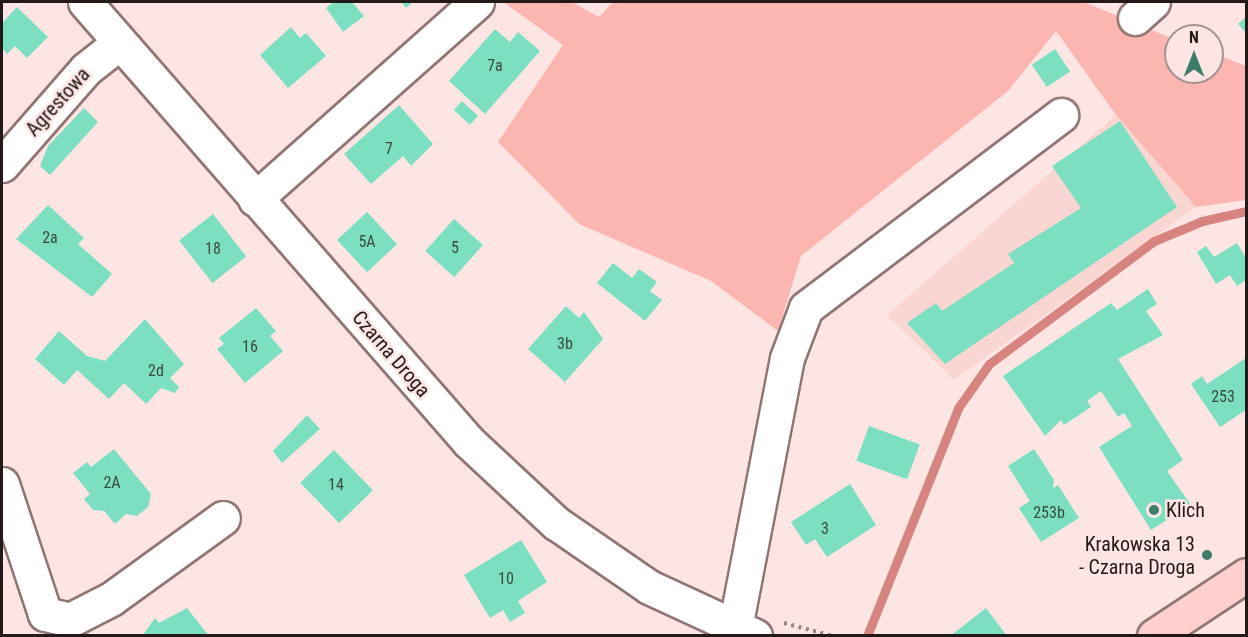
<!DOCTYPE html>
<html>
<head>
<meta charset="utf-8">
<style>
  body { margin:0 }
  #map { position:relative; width:1248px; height:637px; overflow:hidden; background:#fce5e3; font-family:"Roboto Condensed",sans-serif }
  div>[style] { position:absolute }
  .built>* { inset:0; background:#fad6d3 }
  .green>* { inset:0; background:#fbb6b1 }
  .stream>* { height:9px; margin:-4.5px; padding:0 4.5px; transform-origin:4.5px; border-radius:4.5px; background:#d78480 }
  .building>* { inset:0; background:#7ddfc2; transform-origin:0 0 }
  .path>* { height:4px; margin-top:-2px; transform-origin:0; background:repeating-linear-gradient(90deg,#948482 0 3px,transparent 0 7.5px) }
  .roads { filter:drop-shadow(2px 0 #8f7674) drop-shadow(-2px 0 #8f7674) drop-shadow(0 2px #8f7674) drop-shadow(0 -2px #8f7674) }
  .minor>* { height:33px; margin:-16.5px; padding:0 16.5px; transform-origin:16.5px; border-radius:16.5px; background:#fff }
  .major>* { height:33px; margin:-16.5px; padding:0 16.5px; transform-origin:16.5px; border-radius:16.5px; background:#fdd0cd }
  .dots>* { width:16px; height:16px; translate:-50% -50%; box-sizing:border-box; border:3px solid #fce5e3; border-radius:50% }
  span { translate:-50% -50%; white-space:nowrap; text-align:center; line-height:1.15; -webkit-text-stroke:5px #fce5e3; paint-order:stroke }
  .number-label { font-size:16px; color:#394a42 }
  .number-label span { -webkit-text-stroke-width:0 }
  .street-label { font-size:20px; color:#221918 }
  .poi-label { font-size:20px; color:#221918 }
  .left { translate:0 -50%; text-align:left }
  .right { translate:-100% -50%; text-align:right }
  .frame { position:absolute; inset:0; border:3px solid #221918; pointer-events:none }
  .north { position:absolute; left:1164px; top:24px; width:60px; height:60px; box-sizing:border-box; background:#fce5e3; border:2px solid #a59392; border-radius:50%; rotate:0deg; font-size:16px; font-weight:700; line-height:24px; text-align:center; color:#221918 }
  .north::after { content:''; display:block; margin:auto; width:21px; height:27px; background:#3e7d6b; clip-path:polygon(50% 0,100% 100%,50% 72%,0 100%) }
</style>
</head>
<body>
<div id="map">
  <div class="built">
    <div style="clip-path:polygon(1116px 115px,1196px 207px,954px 380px,887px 315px)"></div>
  </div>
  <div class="green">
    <div style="clip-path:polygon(503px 2px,572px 2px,599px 17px,613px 2px,1084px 2px,1176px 40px,1176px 72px,1212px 72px,1212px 53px,1246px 66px,1246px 200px,1196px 207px,1116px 115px,1056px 31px,1008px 91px,801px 256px,778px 331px,711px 281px,579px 224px,498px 142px,563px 45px)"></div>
  </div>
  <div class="stream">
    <div style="left:867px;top:636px;width:245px;rotate:-68.2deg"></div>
    <div style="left:958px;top:408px;width:54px;rotate:-54.8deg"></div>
    <div style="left:989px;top:364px;width:206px;rotate:-36.7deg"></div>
    <div style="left:1154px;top:241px;width:52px;rotate:-22.6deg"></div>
    <div style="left:1202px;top:221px;width:45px;rotate:-12.8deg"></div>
  </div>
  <div class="building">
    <div style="clip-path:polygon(334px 2px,352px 2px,364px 16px,343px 32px,326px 8px)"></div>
    <div style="clip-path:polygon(401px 2px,413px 2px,406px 8px)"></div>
    <div style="clip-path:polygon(17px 7px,48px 37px,27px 58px,15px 46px,7px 54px,2px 48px,2px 23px)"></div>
    <div style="clip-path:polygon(1246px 17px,1246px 33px,1238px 24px)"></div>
    <div style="clip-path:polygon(291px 27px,300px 38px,306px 33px,326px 56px,288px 88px,260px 55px)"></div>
    <div style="clip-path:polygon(495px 29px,510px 42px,518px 32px,540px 51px,485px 114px,449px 81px)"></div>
    <div style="left:1055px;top:49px;width:27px;height:28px;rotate:56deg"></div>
    <div style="left:462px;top:101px;width:22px;height:12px;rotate:43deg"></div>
    <div style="clip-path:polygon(399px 105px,433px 144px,411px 166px,403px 156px,371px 184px,344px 154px)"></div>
    <div style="clip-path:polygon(84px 108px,98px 122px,50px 175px,40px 166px,48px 146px)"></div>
    <div style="clip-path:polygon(1120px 121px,1177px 207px,945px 364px,907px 323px,936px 303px,942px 311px,1014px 263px,1008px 254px,1081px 208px,1052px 166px)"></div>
    <div style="clip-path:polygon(48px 205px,84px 238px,78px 244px,112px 274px,92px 297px,16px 239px)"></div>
    <div style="left:367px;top:212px;width:44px;height:41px;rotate:47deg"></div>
    <div style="left:213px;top:214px;width:54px;height:43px;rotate:52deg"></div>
    <div style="left:454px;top:219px;width:39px;height:43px;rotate:42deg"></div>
    <div style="clip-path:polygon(1237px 243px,1246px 258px,1246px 280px,1237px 286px,1230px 275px,1216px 284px,1197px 252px,1206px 246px,1214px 257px)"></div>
    <div style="clip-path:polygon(613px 263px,632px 278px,639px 269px,657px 282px,650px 291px,662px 300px,645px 321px,597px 283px)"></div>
    <div style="clip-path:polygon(1148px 289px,1157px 304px,1146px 311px,1163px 335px,1118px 359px,1183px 460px,1167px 471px,1191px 505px,1151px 530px,1099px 447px,1132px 426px,1124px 413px,1118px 417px,1101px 391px,1087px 401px,1091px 407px,1064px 425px,1061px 420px,1045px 436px,1003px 376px,1111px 303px,1117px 310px)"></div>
    <div style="clip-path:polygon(566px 306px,579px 318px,584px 312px,603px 339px,565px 382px,528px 349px)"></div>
    <div style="clip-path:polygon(256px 308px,276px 331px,270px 336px,283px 351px,245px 383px,217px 349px,224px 344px,219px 338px)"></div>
    <div style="clip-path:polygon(145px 319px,184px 364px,170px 378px,179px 387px,175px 393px,161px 388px,146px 404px,124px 383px,109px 399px,77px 370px,64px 385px,35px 359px,59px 331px,87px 356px,105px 361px)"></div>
    <div style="clip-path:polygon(1246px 358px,1246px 410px,1220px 427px,1191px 384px,1202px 376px,1207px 384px)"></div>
    <div style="clip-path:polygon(307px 415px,320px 429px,282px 463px,273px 451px)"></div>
    <div style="left:869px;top:426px;width:54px;height:37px;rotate:20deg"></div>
    <div style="clip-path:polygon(114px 449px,151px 494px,148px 507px,137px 516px,126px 514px,115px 524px,104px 511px,93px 510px,84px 499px,90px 494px,73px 473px,87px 462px,91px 467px)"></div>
    <div style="clip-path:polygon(1034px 449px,1054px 480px,1053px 488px,1058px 485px,1079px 518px,1041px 542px,1019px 508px,1030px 501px,1008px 466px)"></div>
    <div style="left:334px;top:450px;width:56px;height:47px;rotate:46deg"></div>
    <div style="clip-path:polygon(850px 484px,876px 525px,827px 557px,815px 539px,806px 545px,791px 522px)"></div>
    <div style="clip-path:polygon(521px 540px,547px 582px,518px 601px,525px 613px,510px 622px,503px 610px,490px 618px,464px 575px)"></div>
    <div style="clip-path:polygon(187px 608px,209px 636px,142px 636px,155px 618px,159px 623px)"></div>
    <div style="clip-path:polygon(986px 608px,1007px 636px,950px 636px,963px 626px)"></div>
  </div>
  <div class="path">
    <div style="left:784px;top:623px;width:51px;rotate:14.9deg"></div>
  </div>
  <div class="roads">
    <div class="minor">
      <div style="left:85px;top:2px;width:584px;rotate:48.89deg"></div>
      <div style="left:469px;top:442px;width:119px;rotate:43deg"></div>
      <div style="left:556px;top:523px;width:113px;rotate:34.5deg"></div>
      <div style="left:649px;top:587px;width:117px;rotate:24.8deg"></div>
      <div style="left:1135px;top:18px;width:24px;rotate:-42deg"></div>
      <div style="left:2px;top:165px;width:128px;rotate:-48.8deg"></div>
      <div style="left:86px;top:69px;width:42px;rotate:-38.2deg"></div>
      <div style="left:255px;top:199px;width:297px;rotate:-41.6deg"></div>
      <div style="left:2px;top:484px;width:137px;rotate:71.7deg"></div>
      <div style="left:45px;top:614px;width:26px;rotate:13deg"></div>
      <div style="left:70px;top:620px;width:46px;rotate:-27.1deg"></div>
      <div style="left:111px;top:599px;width:138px;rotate:-35.9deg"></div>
      <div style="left:735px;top:628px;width:275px;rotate:-79.1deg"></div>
      <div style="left:787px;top:358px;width:53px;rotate:-69.2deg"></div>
      <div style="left:806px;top:308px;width:320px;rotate:-37.1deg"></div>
    </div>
    <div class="major">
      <div style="left:1154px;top:636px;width:110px;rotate:-33.5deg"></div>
    </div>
  </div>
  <div class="dots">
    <div style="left:1154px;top:510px;background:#3e7d6b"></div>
    <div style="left:1207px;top:555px;background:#3e7d6b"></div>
  </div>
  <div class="number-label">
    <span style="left:495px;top:66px">7a</span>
    <span style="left:389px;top:149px">7</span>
    <span style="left:50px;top:238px">2a</span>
    <span style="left:367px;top:242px">5A</span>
    <span style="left:455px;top:248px">5</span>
    <span style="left:213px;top:249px">18</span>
    <span style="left:565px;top:344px">3b</span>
    <span style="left:250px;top:347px">16</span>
    <span style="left:156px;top:371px">2d</span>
    <span style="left:1223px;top:397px">253</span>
    <span style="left:112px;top:483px">2A</span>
    <span style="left:336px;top:485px">14</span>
    <span style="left:1049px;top:513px">253b</span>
    <span style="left:825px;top:529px">3</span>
    <span style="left:506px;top:579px">10</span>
  </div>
  <div class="street-label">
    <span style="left:58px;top:102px;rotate:-48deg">Agrestowa</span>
    <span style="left:391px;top:354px;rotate:49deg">Czarna Droga</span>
  </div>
  <div class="poi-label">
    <span class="left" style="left:1166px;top:510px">Klich</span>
    <span class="right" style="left:1195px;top:556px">Krakowska 13<br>- Czarna Droga</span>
  </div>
  <div class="frame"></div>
  <div class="north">N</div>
</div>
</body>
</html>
